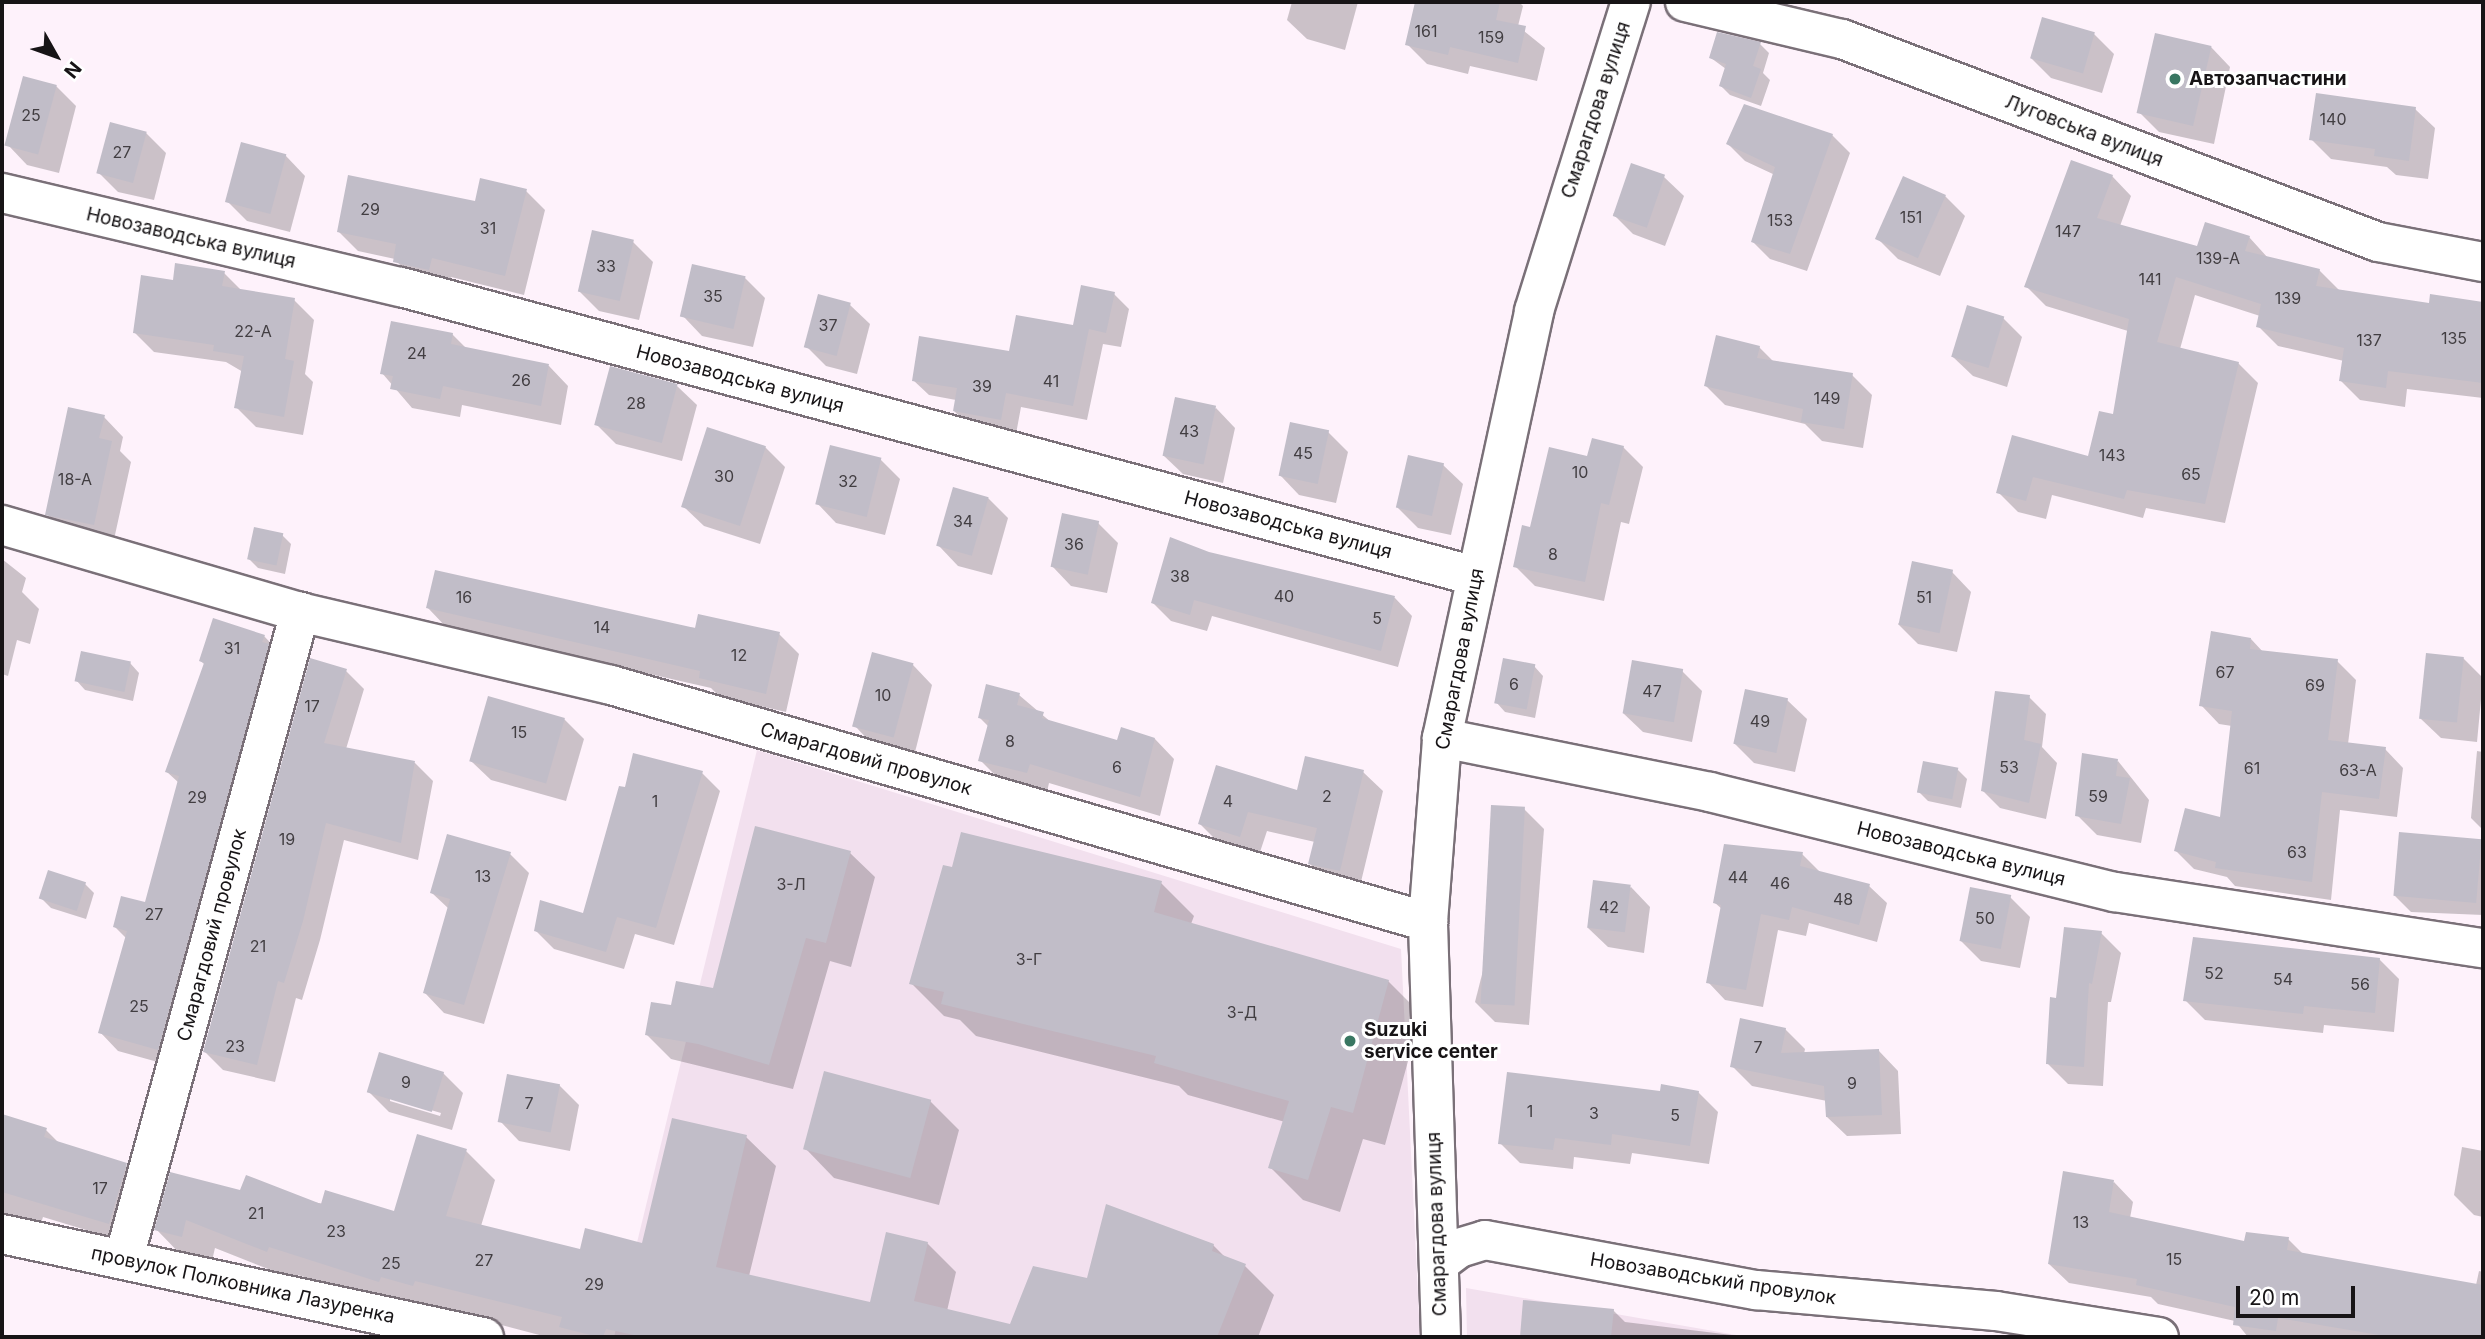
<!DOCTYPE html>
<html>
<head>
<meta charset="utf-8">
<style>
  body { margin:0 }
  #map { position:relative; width:2485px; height:1339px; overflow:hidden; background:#fef2fb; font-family:Inter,sans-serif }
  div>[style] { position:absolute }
  .built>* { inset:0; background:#f2e0ee }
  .shadow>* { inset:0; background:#0003 }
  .building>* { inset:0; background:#c1bdc8; transform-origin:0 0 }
  .roads { filter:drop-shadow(2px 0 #7a7078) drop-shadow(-2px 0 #7a7078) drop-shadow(0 2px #7a7078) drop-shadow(0 -2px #7a7078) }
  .minor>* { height:38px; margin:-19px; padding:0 19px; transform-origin:19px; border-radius:19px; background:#fff }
  .dots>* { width:19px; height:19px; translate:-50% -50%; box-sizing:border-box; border:4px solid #fff; border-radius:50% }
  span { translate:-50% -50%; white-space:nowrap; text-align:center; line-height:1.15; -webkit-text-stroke:6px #fff; paint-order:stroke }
  .number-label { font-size:16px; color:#423e42 }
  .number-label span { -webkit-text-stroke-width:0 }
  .poi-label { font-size:19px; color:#171416; font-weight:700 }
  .left { translate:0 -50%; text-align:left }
  .street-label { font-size:19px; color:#171416 }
  .frame { position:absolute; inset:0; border:4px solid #171416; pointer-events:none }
  .north { position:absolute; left:21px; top:21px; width:70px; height:70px; -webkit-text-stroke:5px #fff; paint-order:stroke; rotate:130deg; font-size:19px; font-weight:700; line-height:28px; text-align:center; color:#171416 }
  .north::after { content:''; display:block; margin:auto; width:24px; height:32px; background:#171416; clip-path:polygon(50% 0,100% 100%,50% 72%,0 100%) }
  .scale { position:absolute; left:2236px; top:1286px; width:119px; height:32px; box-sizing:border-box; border:4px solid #171416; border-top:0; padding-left:9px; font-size:21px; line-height:24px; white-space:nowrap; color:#171416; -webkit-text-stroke:5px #fff; paint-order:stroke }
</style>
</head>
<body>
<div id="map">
  <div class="built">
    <div style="clip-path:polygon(757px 750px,1401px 949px,1420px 1337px,614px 1337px)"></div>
    <div style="clip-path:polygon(1466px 1288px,1748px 1337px,1467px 1337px)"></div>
  </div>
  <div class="shadow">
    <div style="clip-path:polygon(1292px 2px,1358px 2px,1345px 50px,1307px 39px,1287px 20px)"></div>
    <div style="clip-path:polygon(1417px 2px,1519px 2px,1523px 6px,1518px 26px,1545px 48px,1537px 81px,1470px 66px,1468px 74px,1427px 64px,1407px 44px)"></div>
    <div style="clip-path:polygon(2094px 34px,2114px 54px,2102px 93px,2051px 78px,2031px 58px)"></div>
    <div style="clip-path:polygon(1760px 44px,1769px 53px,1763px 73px,1770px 80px,1761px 106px,1730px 95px,1721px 86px,1726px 69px,1711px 58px)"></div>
    <div style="clip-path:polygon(2211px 47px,2230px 67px,2214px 144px,2159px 132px,2139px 112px)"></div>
    <div style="clip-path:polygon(56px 86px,76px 106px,59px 173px,27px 165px,8px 145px)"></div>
    <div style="clip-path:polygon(2415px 109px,2435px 128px,2428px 179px,2396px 175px,2387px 167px,2331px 159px,2311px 139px)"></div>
    <div style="clip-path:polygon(146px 133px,166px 153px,154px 200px,118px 192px,99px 173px)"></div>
    <div style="clip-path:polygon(1832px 135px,1850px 153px,1807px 271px,1770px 259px,1753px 242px,1775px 175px,1745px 161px,1728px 144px)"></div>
    <div style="clip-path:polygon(242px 144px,286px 156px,305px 176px,290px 232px,247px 221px,228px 202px)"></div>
    <div style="clip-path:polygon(2112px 176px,2131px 196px,2120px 226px,2198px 248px,2249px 237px,2268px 258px,2319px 270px,2339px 290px,2430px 305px,2431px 296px,2483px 303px,2483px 398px,2407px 389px,2405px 407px,2360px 400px,2341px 381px,2344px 361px,2278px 346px,2258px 326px,2260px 316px,2195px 295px,2180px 349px,2238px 363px,2258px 383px,2225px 523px,2146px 508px,2143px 518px,2052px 495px,2046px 519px,2018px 512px,1998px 492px,2013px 437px,2089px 458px,2115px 416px,2128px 331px,2046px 306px,2027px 287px)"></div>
    <div style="clip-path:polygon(1664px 177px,1684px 196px,1665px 246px,1633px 234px,1613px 214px)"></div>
    <div style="clip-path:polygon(526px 191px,545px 210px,524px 295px,451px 277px,448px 289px,414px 282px,395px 259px,358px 251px,339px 232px)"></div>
    <div style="clip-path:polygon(1945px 196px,1965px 216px,1940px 276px,1898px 259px,1878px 239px)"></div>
    <div style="clip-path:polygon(633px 242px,653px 262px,639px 320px,599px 311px,579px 291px)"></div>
    <div style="clip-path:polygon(224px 273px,242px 291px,294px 300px,314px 320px,305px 374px,313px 382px,303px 435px,256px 427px,236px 407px,243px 372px,226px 362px,154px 352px,134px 332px)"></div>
    <div style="clip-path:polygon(745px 278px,765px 298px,753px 347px,702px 336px,683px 316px)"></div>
    <div style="clip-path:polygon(1114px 294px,1129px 309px,1121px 347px,1103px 344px,1087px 420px,1021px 407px,1016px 434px,970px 426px,954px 411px,956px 400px,929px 395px,913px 380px,1011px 353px,1074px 327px)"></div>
    <div style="clip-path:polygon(850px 305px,870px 324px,857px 374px,826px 366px,806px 346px)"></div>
    <div style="clip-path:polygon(2003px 318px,2022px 337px,2007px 387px,1973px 376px,1953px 357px)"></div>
    <div style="clip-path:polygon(452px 334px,467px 349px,549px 366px,568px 386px,561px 425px,462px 405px,460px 417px,412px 408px,382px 373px)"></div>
    <div style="clip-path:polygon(1759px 347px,1774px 362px,1852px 375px,1872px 395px,1863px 448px,1822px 441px,1805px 424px,1725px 405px,1705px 385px)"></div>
    <div style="clip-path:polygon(677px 386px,697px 405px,682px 461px,616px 444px,596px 424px)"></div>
    <div style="clip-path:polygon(1216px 408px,1235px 428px,1223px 483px,1183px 474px,1163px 455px)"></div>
    <div style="clip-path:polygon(104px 417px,123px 437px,120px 451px,131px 462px,113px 544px,67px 534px,47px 514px)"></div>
    <div style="clip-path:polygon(1328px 432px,1348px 452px,1336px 503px,1299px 495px,1280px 475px)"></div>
    <div style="clip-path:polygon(765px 447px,785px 467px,760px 544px,704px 526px,684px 507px)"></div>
    <div style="clip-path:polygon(1623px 447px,1643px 467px,1629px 524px,1621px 522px,1604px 601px,1535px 586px,1515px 566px,1531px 529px,1588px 458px)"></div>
    <div style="clip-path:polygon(880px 459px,900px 479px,885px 535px,836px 523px,817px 503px)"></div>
    <div style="clip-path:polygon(1443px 465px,1463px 484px,1451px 535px,1418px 528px,1398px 508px)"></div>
    <div style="clip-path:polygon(988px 498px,1008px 518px,992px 575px,958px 566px,939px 546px)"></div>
    <div style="clip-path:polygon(1098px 523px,1118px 543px,1107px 593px,1071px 586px,1052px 566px)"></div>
    <div style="clip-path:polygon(282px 535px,291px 544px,285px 574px,258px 568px,248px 558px)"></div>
    <div style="clip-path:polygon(1208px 554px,1395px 598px,1412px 616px,1398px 667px,1212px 616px,1207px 631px,1171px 621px,1153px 603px)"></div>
    <div style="clip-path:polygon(2px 559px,26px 578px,22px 592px,39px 609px,30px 644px,17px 640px,8px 676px,2px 674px)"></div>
    <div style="clip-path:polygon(1952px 572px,1971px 592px,1957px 652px,1918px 644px,1898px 624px)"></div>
    <div style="clip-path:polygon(428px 608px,779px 634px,799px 654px,786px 712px,720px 697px,711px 688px,447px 628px)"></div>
    <div style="clip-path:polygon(264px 636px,282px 655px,176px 1067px,118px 1051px,100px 1032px,127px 939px,115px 927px,146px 904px,179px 783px,167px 772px,205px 665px,201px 661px)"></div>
    <div style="clip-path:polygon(2251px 639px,2264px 653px,2337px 661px,2356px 680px,2348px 744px,2385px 749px,2403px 768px,2397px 817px,2340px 810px,2331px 900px,2235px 886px,2227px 877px,2194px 869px,2175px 850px,2222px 819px,2232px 726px,2219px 724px,2201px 705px)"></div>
    <div style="clip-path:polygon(2463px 658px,2483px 678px,2477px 742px,2441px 738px,2421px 719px)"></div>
    <div style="clip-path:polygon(130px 663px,139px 673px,133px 701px,85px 690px,76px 680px)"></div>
    <div style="clip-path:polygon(913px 665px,932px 685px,914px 756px,873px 745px,854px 725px)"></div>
    <div style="clip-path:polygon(1534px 666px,1543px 676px,1535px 718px,1505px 712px,1496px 702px)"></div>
    <div style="clip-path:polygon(346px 671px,364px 689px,346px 749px,415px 763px,433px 781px,418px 860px,344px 840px,320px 940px,302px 1000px,296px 998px,275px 1082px,223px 1070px,205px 1052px)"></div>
    <div style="clip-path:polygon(1682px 671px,1702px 691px,1692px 742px,1643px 732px,1623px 713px)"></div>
    <div style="clip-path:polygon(1019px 695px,1052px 723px,1118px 742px,1155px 739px,1174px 759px,1160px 816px,1049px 783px,1047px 792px,1000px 780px,980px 760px,989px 727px,979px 717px)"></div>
    <div style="clip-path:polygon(2029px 697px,2046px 714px,2042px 747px,2057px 763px,2046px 819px,2000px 808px,1983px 791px)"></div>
    <div style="clip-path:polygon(1787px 700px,1807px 719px,1795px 772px,1754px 763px,1735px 744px)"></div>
    <div style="clip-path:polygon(564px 719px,584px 739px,566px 801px,491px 780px,471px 761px)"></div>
    <div style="clip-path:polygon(2477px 751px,2483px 752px,2483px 830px,2471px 818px)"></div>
    <div style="clip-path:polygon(2118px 761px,2149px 800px,2141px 843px,2097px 835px,2077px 815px)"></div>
    <div style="clip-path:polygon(1958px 770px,1967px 779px,1961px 808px,1928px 801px,1918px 791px)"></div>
    <div style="clip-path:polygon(1363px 772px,1383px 791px,1359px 890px,1330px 883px,1310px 864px,1315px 842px,1267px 831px,1259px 855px,1220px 844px,1200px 824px)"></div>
    <div style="clip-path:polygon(702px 773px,720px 791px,674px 945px,635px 934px,624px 969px,554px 949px,536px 931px,584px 915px,626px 789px)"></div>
    <div style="clip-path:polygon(1524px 809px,1544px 829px,1529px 1025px,1495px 1022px,1475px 1002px)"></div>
    <div style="clip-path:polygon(2481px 841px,2483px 915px,2411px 912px,2394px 895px)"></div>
    <div style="clip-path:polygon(850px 853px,875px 877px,851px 967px,830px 961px,793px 1089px,671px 1059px,647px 1035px,672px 1007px,714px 990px)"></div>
    <div style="clip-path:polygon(510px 854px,529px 873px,484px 1024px,444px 1013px,425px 993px,449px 909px,432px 893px)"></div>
    <div style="clip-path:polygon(1802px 854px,1820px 872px,1869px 886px,1887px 903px,1877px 942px,1809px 923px,1806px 936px,1778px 930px,1763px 1007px,1725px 1000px,1708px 982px,1722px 909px,1715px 903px)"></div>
    <div style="clip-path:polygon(1161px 883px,1194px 916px,1191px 924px,1388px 981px,1421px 1014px,1385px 1145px,1363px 1139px,1340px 1212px,1303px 1200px,1270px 1167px,1285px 1122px,1188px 1095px,1179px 1086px,976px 1036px,960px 1020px,944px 1016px,911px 983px)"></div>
    <div style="clip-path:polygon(85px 884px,94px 893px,86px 919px,51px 908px,41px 898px)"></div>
    <div style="clip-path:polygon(1631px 887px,1650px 907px,1644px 953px,1608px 947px,1588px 928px)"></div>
    <div style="clip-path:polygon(2010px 897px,2030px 917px,2020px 968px,1981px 961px,1961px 941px)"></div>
    <div style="clip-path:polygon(2101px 933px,2121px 953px,2111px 1002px,2108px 1002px,2103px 1086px,2068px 1084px,2048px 1064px,2058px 1000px)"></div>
    <div style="clip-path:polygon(2379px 959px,2399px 979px,2394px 1032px,2324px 1025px,2323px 1033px,2205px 1020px,2185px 1000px)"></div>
    <div style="clip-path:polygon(1785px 1029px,1805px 1049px,1804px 1054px,1879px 1051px,1898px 1071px,1901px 1134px,1847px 1136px,1827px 1117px,1827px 1101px,1752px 1086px,1732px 1066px)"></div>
    <div style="clip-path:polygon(evenodd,443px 1073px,463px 1093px,452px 1130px,389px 1112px,369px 1092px,443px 1073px,390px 1098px,441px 1113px,440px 1116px,390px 1101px,390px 1098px)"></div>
    <div style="clip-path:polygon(559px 1085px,579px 1105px,570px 1151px,519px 1141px,500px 1121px)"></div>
    <div style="clip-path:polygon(1698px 1092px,1718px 1112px,1709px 1164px,1632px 1153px,1630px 1164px,1574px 1157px,1573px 1169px,1520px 1163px,1500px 1143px,1662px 1093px)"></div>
    <div style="clip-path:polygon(930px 1101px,959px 1130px,939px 1205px,834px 1178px,805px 1148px)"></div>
    <div style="clip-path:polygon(2px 1116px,46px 1130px,60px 1144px,126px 1165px,146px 1185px,129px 1243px,43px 1217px,39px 1229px,2px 1217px)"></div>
    <div style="clip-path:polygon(746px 1137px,776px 1166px,749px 1276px,871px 1304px,927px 1243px,956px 1272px,947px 1311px,1011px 1327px,1089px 1280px,1213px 1245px,1226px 1258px,1245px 1266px,1274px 1295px,1258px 1337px,547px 1337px,444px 1310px,408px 1310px,298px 1275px,296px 1280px,215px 1248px,211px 1265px,185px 1259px,156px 1229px,241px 1192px,395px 1214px,466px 1151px,495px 1180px,481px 1226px,581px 1251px,644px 1246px)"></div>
    <div style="clip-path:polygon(2462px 1147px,2483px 1151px,2483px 1217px,2474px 1215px,2454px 1195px)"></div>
    <div style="clip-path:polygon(2114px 1182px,2133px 1202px,2130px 1218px,2246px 1243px,2288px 1239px,2304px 1255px,2476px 1285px,2479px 1271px,2483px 1272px,2483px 1337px,2248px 1337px,2235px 1321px,2158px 1304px,2151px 1297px,2069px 1283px,2049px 1264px)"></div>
    <div style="clip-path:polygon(1525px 1302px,1613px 1310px,1625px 1322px,1748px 1337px,1521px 1337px)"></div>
  </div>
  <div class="building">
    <div style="clip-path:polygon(1415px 2px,1500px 2px,1496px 20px,1526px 26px,1518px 63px,1450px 47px,1448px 55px,1405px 45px)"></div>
    <div style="left:2042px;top:17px;width:55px;height:43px;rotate:16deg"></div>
    <div style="clip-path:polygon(1717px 32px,1761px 42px,1753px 66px,1761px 69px,1751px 98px,1719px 86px,1726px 64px,1709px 58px)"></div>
    <div style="left:2155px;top:33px;width:58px;height:82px;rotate:13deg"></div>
    <div style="left:23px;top:76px;width:35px;height:72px;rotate:15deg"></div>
    <div style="clip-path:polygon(2316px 93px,2416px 107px,2409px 161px,2374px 156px,2375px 149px,2309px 140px)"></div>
    <div style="clip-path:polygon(1744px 104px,1833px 134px,1790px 254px,1751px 242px,1775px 167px,1726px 144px)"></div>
    <div style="left:110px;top:122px;width:38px;height:53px;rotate:15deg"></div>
    <div style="left:241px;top:142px;width:47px;height:62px;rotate:15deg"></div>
    <div style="clip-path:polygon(2071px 160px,2113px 175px,2097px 218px,2197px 246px,2205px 222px,2250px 236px,2245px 251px,2320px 269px,2316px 286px,2429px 303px,2430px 294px,2483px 302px,2483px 383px,2388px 371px,2386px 388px,2339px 381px,2344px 348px,2256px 327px,2261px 304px,2176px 277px,2157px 342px,2239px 362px,2205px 504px,2127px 490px,2124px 499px,2033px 477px,2026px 501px,1996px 493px,2012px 435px,2088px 456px,2099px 411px,2113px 414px,2129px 319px,2024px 287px)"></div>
    <div style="left:1631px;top:163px;width:36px;height:56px;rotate:19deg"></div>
    <div style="clip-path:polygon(348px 175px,475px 201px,480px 178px,527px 189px,505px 276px,432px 258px,429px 270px,393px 262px,396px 244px,337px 232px)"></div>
    <div style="left:1903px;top:176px;width:47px;height:69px;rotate:24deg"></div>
    <div style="left:592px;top:230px;width:43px;height:63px;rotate:13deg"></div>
    <div style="clip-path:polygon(175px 263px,225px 271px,222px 286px,295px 298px,285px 359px,294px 361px,284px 417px,234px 408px,244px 356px,213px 351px,214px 345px,133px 333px,141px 275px,173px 280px)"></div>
    <div style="left:692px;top:264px;width:55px;height:54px;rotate:13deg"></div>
    <div style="clip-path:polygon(1081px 285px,1115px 292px,1106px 333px,1089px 329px,1073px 406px,1006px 393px,1001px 420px,953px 411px,957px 388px,912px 381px,919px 336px,1009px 351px,1016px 315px,1073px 325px)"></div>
    <div style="left:818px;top:294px;width:34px;height:55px;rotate:15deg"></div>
    <div style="left:1967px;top:305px;width:39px;height:54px;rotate:17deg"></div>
    <div style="clip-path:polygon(391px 321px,453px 333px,451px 344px,549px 364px,541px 406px,443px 386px,440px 399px,390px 389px,393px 376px,380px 374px)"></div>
    <div style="clip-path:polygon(1716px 335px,1760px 346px,1757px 358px,1853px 373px,1844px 429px,1801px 422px,1803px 409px,1704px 386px)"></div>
    <div style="left:610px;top:366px;width:70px;height:61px;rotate:15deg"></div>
    <div style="left:1175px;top:397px;width:42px;height:60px;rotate:12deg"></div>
    <div style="clip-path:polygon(68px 407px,105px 415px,99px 438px,112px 441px,94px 525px,45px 515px)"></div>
    <div style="left:1290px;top:422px;width:40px;height:55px;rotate:12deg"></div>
    <div style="left:707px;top:427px;width:62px;height:84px;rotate:18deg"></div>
    <div style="clip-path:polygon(1592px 438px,1624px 446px,1609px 505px,1601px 503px,1585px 582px,1513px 567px,1522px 525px,1530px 527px,1549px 447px,1587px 456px)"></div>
    <div style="left:830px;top:445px;width:53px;height:61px;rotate:14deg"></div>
    <div style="left:1408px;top:455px;width:37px;height:54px;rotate:13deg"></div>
    <div style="left:953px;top:487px;width:37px;height:61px;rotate:16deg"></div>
    <div style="left:1062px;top:513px;width:38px;height:55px;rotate:12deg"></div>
    <div style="left:254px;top:527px;width:30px;height:33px;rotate:12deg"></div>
    <div style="clip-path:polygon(1170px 537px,1209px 552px,1395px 596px,1381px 651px,1194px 600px,1190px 615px,1151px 603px)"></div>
    <div style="left:1912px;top:561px;width:42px;height:65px;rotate:12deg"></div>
    <div style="clip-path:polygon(435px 570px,695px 628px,698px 614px,780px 632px,766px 694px,699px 678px,700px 671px,426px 608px)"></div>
    <div style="clip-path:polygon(213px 618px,265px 635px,262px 642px,269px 644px,158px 1050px,98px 1033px,127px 931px,113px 927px,121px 896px,145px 902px,179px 776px,165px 772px,204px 663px,199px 661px)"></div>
    <div style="clip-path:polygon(2211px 631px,2251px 638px,2250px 649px,2338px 659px,2328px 740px,2386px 747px,2379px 799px,2322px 792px,2312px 882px,2215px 868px,2216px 862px,2174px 851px,2185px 808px,2220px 817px,2232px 711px,2199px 706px)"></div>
    <div style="left:81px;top:651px;width:51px;height:31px;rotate:12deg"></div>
    <div style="left:872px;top:652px;width:43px;height:77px;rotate:15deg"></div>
    <div style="left:2426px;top:653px;width:38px;height:66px;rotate:6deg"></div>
    <div style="clip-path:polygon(310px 658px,347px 669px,324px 743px,415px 761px,401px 843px,326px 823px,303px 921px,284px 983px,278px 981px,257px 1065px,203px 1052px)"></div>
    <div style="left:1503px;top:658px;width:33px;height:46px;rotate:11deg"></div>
    <div style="left:1632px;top:660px;width:52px;height:54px;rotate:10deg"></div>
    <div style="clip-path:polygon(986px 684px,1020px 693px,1017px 705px,1044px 712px,1042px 718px,1117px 740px,1121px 727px,1155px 738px,1140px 797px,1030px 764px,1027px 773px,978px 761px,989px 720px,978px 718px)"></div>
    <div style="left:1745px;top:689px;width:44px;height:56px;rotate:12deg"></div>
    <div style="clip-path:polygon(1995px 691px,2030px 695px,2024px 740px,2041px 744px,2029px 803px,1981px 791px)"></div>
    <div style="left:488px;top:696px;width:80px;height:68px;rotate:16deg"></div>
    <div style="clip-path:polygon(633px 753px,703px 771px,656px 928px,617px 917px,606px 952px,534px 931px,540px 900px,583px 913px,619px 786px,625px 787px)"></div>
    <div style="clip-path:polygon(2082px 753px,2118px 759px,2116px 776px,2130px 778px,2121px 824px,2075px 816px)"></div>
    <div style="clip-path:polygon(1305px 756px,1364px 770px,1340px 871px,1308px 864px,1317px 828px,1248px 812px,1240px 837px,1198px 824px,1216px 765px,1297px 790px)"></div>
    <div style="left:1923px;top:761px;width:36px;height:32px;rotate:11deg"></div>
    <div style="left:1491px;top:805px;width:34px;height:199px;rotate:3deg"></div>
    <div style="clip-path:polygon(755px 826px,851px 851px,826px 943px,806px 938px,769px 1065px,698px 1044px,645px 1035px,651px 1002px,671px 1005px,676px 981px,713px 988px)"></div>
    <div style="clip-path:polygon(961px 832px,1162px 881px,1154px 912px,1389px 980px,1353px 1113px,1331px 1107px,1308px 1180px,1268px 1168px,1289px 1101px,1154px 1063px,1156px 1056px,941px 1004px,944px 992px,909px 984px,943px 865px,952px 867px)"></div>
    <div style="left:2399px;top:832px;width:83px;height:64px;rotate:5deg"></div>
    <div style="clip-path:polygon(447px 834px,511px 852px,464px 1005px,423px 993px,450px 899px,430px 893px)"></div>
    <div style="clip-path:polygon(1724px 844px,1803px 852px,1800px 866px,1870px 884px,1859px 925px,1792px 907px,1789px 920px,1761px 914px,1746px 990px,1706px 983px,1721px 905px,1713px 903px)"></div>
    <div style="left:48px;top:870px;width:40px;height:30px;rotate:18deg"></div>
    <div style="left:1593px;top:880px;width:38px;height:48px;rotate:7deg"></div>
    <div style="left:1970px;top:887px;width:42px;height:55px;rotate:11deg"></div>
    <div style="clip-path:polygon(2064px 927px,2102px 931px,2092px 984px,2089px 983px,2084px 1067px,2046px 1064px,2050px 997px,2056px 998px)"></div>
    <div style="clip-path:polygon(2193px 937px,2380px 958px,2375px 1013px,2304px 1006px,2303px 1014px,2183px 1001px)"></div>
    <div style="clip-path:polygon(1740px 1018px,1786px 1028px,1781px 1053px,1879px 1049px,1882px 1115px,1826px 1117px,1824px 1086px,1730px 1067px)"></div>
    <div style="left:379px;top:1052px;width:68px;height:42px;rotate:17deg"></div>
    <div style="left:824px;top:1071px;width:111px;height:81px;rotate:15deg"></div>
    <div style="clip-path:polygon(1507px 1072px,1660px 1091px,1661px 1084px,1699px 1091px,1690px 1146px,1612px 1134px,1611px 1145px,1555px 1138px,1553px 1150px,1498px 1144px)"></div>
    <div style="left:507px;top:1074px;width:54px;height:49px;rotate:11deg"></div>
    <div style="clip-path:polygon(2px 1114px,47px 1128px,44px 1137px,127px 1163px,109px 1224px,2px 1192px)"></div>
    <div style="clip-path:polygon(672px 1118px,747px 1135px,716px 1267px,870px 1302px,886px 1232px,928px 1242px,914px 1301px,1010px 1324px,1033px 1266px,1087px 1278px,1106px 1204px,1214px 1244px,1212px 1251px,1246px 1264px,1217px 1337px,643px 1337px,606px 1329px,603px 1337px,598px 1337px,559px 1327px,562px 1317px,415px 1281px,413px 1286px,381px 1277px,379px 1282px,269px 1247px,267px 1252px,186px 1220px,182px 1237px,154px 1230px,170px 1172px,240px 1190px,246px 1175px,321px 1204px,325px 1190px,394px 1211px,417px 1134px,467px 1149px,446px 1216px,580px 1249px,585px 1228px,642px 1243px)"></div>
    <div style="clip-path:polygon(2063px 1171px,2114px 1180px,2109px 1212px,2244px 1241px,2246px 1232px,2289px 1237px,2287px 1250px,2483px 1285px,2483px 1337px,2391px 1337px,2278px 1318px,2276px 1331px,2233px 1325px,2235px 1307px,2136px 1285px,2137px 1279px,2048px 1264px)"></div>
    <div style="clip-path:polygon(1523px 1300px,1614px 1309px,1611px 1337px,1520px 1337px)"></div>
  </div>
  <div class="roads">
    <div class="minor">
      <div style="left:1685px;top:2px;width:161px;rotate:13.3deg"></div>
      <div style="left:1842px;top:39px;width:573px;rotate:20.74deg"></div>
      <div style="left:2378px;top:242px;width:107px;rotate:10.8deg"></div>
      <div style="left:2px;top:193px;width:410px;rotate:13.3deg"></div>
      <div style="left:401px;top:287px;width:1112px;rotate:15.06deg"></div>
      <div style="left:2px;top:525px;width:310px;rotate:16.3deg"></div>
      <div style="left:300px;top:612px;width:319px;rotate:13.2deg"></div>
      <div style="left:611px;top:685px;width:851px;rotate:16.18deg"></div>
      <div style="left:1442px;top:738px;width:273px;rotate:11.4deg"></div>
      <div style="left:1710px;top:792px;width:417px;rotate:13.9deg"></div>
      <div style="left:2115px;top:892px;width:372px;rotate:8.7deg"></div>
      <div style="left:2px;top:1234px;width:493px;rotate:12.1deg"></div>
      <div style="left:124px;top:1258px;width:670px;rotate:-74.76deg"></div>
      <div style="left:1439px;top:1263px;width:25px;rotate:-37deg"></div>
      <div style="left:1459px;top:1248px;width:27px;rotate:-17deg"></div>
      <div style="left:1485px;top:1240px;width:276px;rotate:10.5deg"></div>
      <div style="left:1756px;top:1290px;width:241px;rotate:5deg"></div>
      <div style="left:1996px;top:1311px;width:165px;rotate:9.1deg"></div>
      <div style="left:1441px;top:1337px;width:415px;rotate:-91.8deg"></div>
      <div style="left:1428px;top:922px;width:185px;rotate:-85.6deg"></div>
      <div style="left:1442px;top:738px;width:437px;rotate:-77.8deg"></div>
      <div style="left:1534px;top:311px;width:324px;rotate:-72.6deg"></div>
    </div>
  </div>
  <div class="dots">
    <div style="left:2175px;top:79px;background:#397762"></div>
    <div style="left:1350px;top:1041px;background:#397762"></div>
  </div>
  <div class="number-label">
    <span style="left:1426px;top:31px">161</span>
    <span style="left:1491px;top:37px">159</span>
    <span style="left:31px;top:115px">25</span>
    <span style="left:2333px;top:119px">140</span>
    <span style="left:122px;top:152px">27</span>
    <span style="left:370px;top:209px">29</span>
    <span style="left:1911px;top:217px">151</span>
    <span style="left:1780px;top:220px">153</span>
    <span style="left:488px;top:228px">31</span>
    <span style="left:2068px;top:231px">147</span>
    <span style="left:2218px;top:258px">139-А</span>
    <span style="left:606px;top:266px">33</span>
    <span style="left:2150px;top:279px">141</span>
    <span style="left:713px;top:296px">35</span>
    <span style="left:2288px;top:298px">139</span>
    <span style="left:828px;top:325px">37</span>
    <span style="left:253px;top:331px">22-А</span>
    <span style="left:2454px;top:338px">135</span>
    <span style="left:2369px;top:340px">137</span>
    <span style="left:417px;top:353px">24</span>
    <span style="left:521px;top:380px">26</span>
    <span style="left:1051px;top:381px">41</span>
    <span style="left:982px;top:386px">39</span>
    <span style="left:1827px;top:398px">149</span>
    <span style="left:636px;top:403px">28</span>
    <span style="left:1189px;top:431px">43</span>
    <span style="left:1303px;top:453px">45</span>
    <span style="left:2112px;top:455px">143</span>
    <span style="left:1580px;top:472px">10</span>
    <span style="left:2191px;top:474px">65</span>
    <span style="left:724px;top:476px">30</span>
    <span style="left:75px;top:479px">18-А</span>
    <span style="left:848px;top:481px">32</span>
    <span style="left:963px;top:521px">34</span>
    <span style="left:1074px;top:544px">36</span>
    <span style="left:1553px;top:554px">8</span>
    <span style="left:1180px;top:576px">38</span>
    <span style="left:1284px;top:596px">40</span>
    <span style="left:464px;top:597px">16</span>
    <span style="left:1924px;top:597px">51</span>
    <span style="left:1377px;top:618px">5</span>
    <span style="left:602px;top:627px">14</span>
    <span style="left:232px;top:648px">31</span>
    <span style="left:739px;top:655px">12</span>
    <span style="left:2225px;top:672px">67</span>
    <span style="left:1514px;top:684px">6</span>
    <span style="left:2315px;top:685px">69</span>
    <span style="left:1652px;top:691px">47</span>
    <span style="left:883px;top:695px">10</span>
    <span style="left:312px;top:706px">17</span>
    <span style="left:1760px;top:721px">49</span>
    <span style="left:519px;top:732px">15</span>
    <span style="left:1010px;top:741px">8</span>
    <span style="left:1117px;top:767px">6</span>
    <span style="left:2009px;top:767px">53</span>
    <span style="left:2252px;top:768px">61</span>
    <span style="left:2358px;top:770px">63-А</span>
    <span style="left:1327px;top:796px">2</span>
    <span style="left:2098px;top:796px">59</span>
    <span style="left:197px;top:797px">29</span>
    <span style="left:655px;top:801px">1</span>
    <span style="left:1228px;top:801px">4</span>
    <span style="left:287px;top:839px">19</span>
    <span style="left:2297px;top:852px">63</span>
    <span style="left:483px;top:876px">13</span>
    <span style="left:1738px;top:877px">44</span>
    <span style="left:1780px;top:883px">46</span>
    <span style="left:791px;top:884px">3-Л</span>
    <span style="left:1843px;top:899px">48</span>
    <span style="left:1609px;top:907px">42</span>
    <span style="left:154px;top:914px">27</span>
    <span style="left:1985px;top:918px">50</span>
    <span style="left:258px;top:946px">21</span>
    <span style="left:1029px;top:959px">3-Г</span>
    <span style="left:2214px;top:973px">52</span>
    <span style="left:2283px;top:979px">54</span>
    <span style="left:2360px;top:984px">56</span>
    <span style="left:139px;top:1006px">25</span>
    <span style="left:1242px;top:1012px">3-Д</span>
    <span style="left:235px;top:1046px">23</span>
    <span style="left:1758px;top:1047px">7</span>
    <span style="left:406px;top:1082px">9</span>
    <span style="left:1852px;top:1083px">9</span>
    <span style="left:529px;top:1103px">7</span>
    <span style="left:1530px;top:1111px">1</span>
    <span style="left:1594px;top:1113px">3</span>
    <span style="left:1675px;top:1115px">5</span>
    <span style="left:100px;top:1188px">17</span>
    <span style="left:256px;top:1213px">21</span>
    <span style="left:2081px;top:1222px">13</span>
    <span style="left:336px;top:1231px">23</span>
    <span style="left:2174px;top:1259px">15</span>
    <span style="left:484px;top:1260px">27</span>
    <span style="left:391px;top:1263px">25</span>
    <span style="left:594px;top:1284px">29</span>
  </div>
  <div class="poi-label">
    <span class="left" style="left:2189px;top:79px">Автозапчастини</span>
    <span class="left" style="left:1364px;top:1041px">Suzuki<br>service center</span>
  </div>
  <div class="street-label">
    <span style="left:1596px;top:110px;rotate:-72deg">Смарагдова вулиця</span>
    <span style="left:2084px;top:131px;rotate:21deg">Луговська вулиця</span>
    <span style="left:191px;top:238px;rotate:13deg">Новозаводська вулиця</span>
    <span style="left:740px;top:379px;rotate:15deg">Новозаводська вулиця</span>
    <span style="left:1288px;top:525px;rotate:15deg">Новозаводська вулиця</span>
    <span style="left:1460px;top:659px;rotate:-79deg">Смарагдова вулиця</span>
    <span style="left:866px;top:759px;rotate:16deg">Смарагдовий провулок</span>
    <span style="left:1961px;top:854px;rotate:14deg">Новозаводська вулиця</span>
    <span style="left:212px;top:935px;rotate:-75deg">Смарагдовий провулок</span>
    <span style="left:1437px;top:1224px;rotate:-92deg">Смарагдова вулиця</span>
    <span style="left:1713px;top:1279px;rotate:9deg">Новозаводський провулок</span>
    <span style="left:243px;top:1285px;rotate:12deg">провулок Полковника Лазуренка</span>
  </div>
  <div class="frame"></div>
  <div class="north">N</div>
  <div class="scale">20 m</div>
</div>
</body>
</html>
